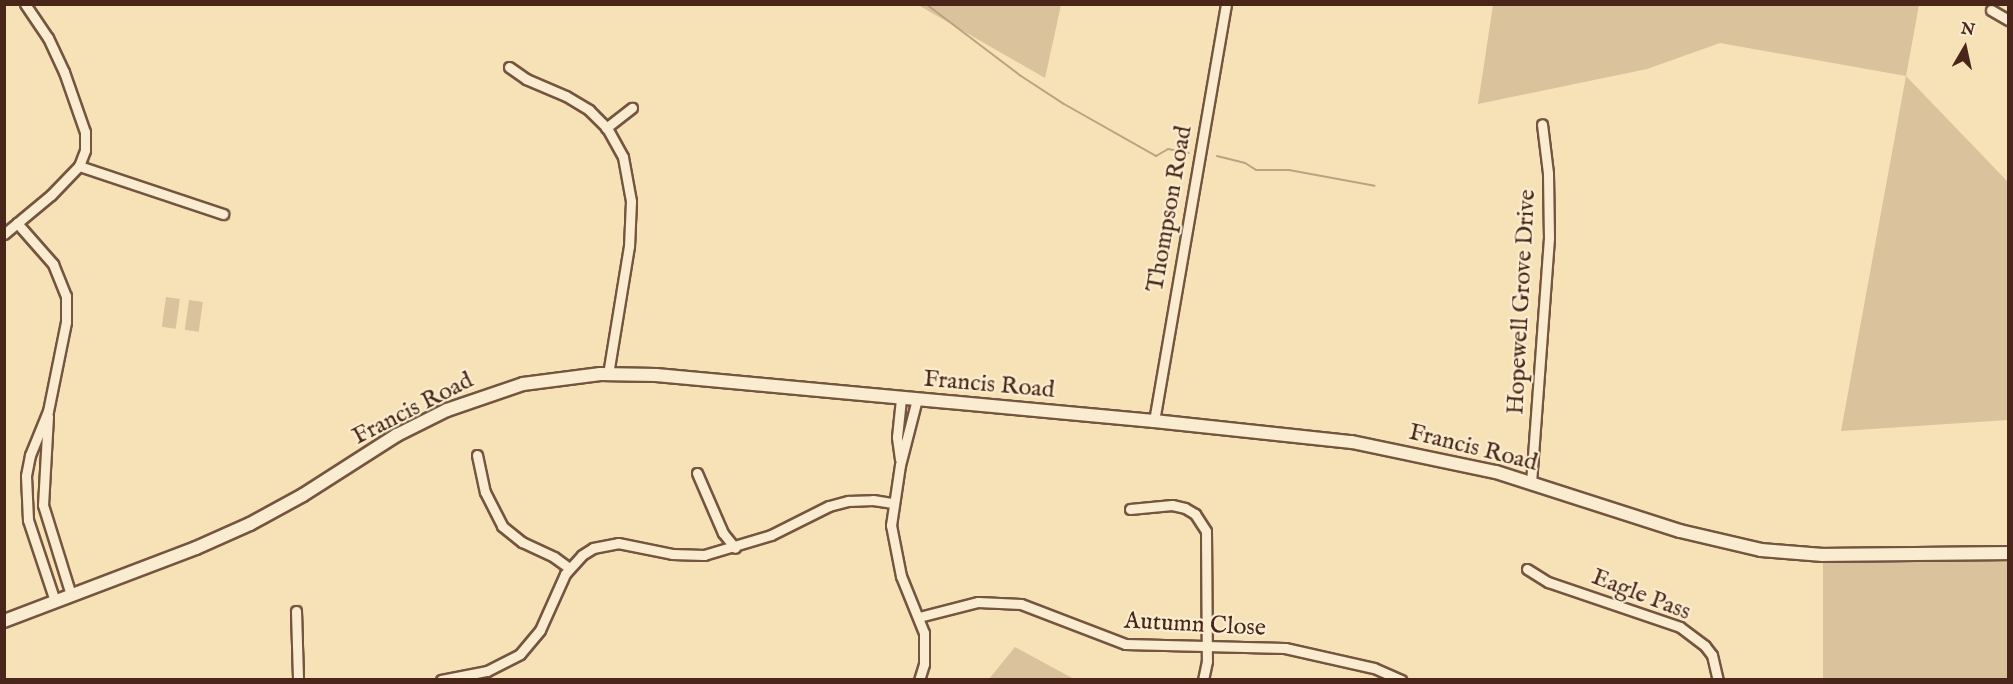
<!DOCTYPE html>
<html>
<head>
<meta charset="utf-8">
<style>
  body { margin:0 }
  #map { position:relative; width:2013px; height:684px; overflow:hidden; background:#f7e2b7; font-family:"IM FELL English",serif }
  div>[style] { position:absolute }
  .green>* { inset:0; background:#d9c29c; transform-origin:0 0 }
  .stream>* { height:2px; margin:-1px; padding:0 1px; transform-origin:1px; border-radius:1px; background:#bca281 }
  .roads { filter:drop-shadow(2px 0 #745540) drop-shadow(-2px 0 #745540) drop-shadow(0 2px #745540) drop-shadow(0 -2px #745540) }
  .street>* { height:9px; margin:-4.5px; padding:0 4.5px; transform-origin:4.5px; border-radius:4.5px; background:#faecd0 }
  .secondary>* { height:12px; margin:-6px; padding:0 6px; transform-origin:6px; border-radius:6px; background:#faecd0 }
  span { translate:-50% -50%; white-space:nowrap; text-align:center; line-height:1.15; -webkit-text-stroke:4.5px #faecd0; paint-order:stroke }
  .street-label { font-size:24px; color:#492619 }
  .frame { position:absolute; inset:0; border:6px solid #492619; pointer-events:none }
  .north { position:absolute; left:1935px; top:18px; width:60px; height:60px; -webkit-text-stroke:4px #faecd0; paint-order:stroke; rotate:9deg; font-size:16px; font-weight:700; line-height:24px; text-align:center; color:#492619 }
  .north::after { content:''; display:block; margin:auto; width:21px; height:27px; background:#492619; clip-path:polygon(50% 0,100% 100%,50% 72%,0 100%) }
</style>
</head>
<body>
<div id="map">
  <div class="green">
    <div style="clip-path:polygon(918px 5px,1061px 5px,1045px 78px)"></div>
    <div style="clip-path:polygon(1493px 5px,1919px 5px,1906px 76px,2008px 182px,2008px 420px,1841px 431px,1906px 76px,1720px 43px,1647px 69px,1478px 104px)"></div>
    <div style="left:166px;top:297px;width:14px;height:30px;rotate:8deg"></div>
    <div style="left:189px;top:300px;width:14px;height:30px;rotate:8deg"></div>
    <div style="left:2008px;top:553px;width:126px;height:185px;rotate:90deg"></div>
    <div style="clip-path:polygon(1015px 647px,1072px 678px,1072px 679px,989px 679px)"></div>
  </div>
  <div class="stream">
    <div style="left:926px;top:4px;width:119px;rotate:37.2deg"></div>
    <div style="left:1021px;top:76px;width:51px;rotate:33.1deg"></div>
    <div style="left:1064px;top:104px;width:106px;rotate:29.5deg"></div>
    <div style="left:1156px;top:156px;width:14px;rotate:-30deg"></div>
    <div style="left:1168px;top:149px;width:21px;rotate:11deg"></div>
    <div style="left:1217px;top:156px;width:29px;rotate:14deg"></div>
    <div style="left:1245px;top:163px;width:13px;rotate:32deg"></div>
    <div style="left:1256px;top:170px;width:33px"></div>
    <div style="left:1289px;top:170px;width:87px;rotate:10.5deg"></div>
  </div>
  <div class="roads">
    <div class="street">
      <div style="left:1991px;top:10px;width:20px;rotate:30deg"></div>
      <div style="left:509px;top:67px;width:21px;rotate:35deg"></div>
      <div style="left:526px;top:79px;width:43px;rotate:23deg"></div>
      <div style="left:566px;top:96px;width:27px;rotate:31deg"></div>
      <div style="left:589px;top:110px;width:25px;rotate:45deg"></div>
      <div style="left:607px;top:128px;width:33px;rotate:61deg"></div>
      <div style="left:623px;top:157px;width:45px;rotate:79.7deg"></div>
      <div style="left:631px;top:201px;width:45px;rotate:92.5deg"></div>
      <div style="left:629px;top:246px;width:130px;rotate:99.3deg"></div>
      <div style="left:606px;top:128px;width:33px;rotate:-38deg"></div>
      <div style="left:79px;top:166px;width:152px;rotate:18.4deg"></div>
      <div style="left:17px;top:223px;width:55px;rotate:48.7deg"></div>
      <div style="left:53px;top:264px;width:35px;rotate:68deg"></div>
      <div style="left:66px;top:296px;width:26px;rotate:90deg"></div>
      <div style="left:66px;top:322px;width:91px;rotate:101.4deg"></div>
      <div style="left:48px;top:411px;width:48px;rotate:112.2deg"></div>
      <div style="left:30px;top:455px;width:21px;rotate:101deg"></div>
      <div style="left:26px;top:476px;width:44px;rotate:87.4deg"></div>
      <div style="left:28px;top:520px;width:85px;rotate:71.6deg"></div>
      <div style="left:4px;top:234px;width:61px;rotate:-39.7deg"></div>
      <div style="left:51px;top:195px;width:40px;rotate:-46deg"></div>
      <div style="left:79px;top:166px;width:17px;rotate:-69deg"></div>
      <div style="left:85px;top:150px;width:18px;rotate:-90deg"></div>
      <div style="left:85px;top:132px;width:64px;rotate:-109.3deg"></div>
      <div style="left:64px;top:72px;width:38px;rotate:-115deg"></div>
      <div style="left:48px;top:38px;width:41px;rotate:-124.1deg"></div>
      <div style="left:917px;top:399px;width:68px;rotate:104.4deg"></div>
      <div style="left:900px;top:465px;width:61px;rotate:98.5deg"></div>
      <div style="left:891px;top:525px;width:52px;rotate:78.9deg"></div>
      <div style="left:901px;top:576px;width:61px;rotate:68deg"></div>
      <div style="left:924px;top:633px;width:31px;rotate:90deg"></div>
      <div style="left:924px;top:664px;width:17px;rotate:107deg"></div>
      <div style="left:48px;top:416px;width:89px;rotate:93.2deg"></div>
      <div style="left:43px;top:505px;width:94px;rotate:72.7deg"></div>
      <div style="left:1154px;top:421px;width:423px;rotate:-80.2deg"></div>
      <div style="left:477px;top:455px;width:38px;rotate:78deg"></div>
      <div style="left:485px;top:492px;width:38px;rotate:63deg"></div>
      <div style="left:502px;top:526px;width:26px;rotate:39deg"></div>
      <div style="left:522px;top:542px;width:35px;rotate:25deg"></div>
      <div style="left:554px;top:557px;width:19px;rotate:36deg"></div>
      <div style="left:900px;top:459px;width:22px;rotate:-98deg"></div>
      <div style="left:897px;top:437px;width:39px;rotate:-84deg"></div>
      <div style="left:697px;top:473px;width:65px;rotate:66.6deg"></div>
      <div style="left:723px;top:533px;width:19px;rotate:51deg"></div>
      <div style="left:1531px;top:483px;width:246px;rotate:-85.8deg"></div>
      <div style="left:1549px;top:238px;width:65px;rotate:-90.9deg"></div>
      <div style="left:1548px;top:173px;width:49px;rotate:-97deg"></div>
      <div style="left:1130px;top:509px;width:42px;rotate:-5.4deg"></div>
      <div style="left:1172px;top:505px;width:13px;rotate:13deg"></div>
      <div style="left:1185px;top:508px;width:12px;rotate:31deg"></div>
      <div style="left:1195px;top:514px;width:20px;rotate:57deg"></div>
      <div style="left:1206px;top:531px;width:130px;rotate:89.6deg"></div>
      <div style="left:1207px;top:661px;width:19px;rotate:102deg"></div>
      <div style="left:1527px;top:569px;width:25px;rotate:32deg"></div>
      <div style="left:1548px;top:582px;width:139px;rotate:18.8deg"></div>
      <div style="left:1680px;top:627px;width:31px;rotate:37deg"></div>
      <div style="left:1705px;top:646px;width:11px;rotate:52deg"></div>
      <div style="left:1712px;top:655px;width:26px;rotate:77deg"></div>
      <div style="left:296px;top:611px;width:69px;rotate:88.3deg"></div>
      <div style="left:919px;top:617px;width:61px;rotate:-14.3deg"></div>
      <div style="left:978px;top:602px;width:43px;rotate:2.7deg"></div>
      <div style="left:1021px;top:604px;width:111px;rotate:21deg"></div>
      <div style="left:1125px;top:644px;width:160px;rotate:1.4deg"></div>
      <div style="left:1285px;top:648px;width:91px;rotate:12.7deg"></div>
      <div style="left:1374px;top:668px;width:30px;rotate:24deg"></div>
      <div style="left:441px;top:680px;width:47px;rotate:-11.1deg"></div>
      <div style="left:487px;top:671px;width:37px;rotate:-27deg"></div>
      <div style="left:520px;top:654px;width:31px;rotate:-50deg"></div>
      <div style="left:540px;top:630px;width:61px;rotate:-65.9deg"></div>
      <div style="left:565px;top:574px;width:25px;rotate:-48deg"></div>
      <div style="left:582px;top:555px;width:13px;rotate:-32deg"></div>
      <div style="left:593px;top:548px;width:25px;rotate:-11deg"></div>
      <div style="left:618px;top:543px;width:55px;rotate:11.5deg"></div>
      <div style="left:672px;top:554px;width:32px;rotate:2deg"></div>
      <div style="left:704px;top:555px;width:70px;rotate:-16.6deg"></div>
      <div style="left:771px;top:535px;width:65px;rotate:-26.6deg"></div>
      <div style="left:829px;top:506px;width:20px;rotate:-15deg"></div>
      <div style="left:848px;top:501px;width:25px;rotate:-2deg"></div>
      <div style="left:873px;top:500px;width:20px;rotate:9deg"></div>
    </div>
    <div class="secondary">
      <div style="left:4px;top:621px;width:205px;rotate:-20.8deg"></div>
      <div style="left:196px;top:548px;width:59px;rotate:-24deg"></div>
      <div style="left:250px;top:524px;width:60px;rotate:-28.7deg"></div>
      <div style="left:303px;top:495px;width:112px;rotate:-32.6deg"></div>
      <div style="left:397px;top:435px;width:56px;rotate:-26.6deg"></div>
      <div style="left:447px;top:410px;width:80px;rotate:-18.9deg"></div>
      <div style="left:523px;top:384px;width:78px;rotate:-7.4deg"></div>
      <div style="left:600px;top:374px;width:56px;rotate:1deg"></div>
      <div style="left:656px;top:375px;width:500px;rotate:5.28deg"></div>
      <div style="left:1154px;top:421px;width:199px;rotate:6.1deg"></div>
      <div style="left:1352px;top:442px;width:147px;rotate:11.8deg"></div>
      <div style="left:1496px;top:472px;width:193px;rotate:17.8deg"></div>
      <div style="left:1680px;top:531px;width:83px;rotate:13.2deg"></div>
      <div style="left:1761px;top:550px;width:62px;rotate:4.6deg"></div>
      <div style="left:1823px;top:555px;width:185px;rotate:-0.6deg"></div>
    </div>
  </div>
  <div class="street-label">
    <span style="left:1170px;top:209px;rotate:-80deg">Thompson Road</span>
    <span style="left:1522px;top:302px;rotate:-87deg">Hopewell Grove Drive</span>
    <span style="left:989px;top:385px;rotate:5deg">Francis Road</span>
    <span style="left:413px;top:409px;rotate:-27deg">Francis Road</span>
    <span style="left:1473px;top:448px;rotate:14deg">Francis Road</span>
    <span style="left:1641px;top:595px;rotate:21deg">Eagle Pass</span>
    <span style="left:1195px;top:625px;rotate:3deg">Autumn Close</span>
  </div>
  <div class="frame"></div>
  <div class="north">N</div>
</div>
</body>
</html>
